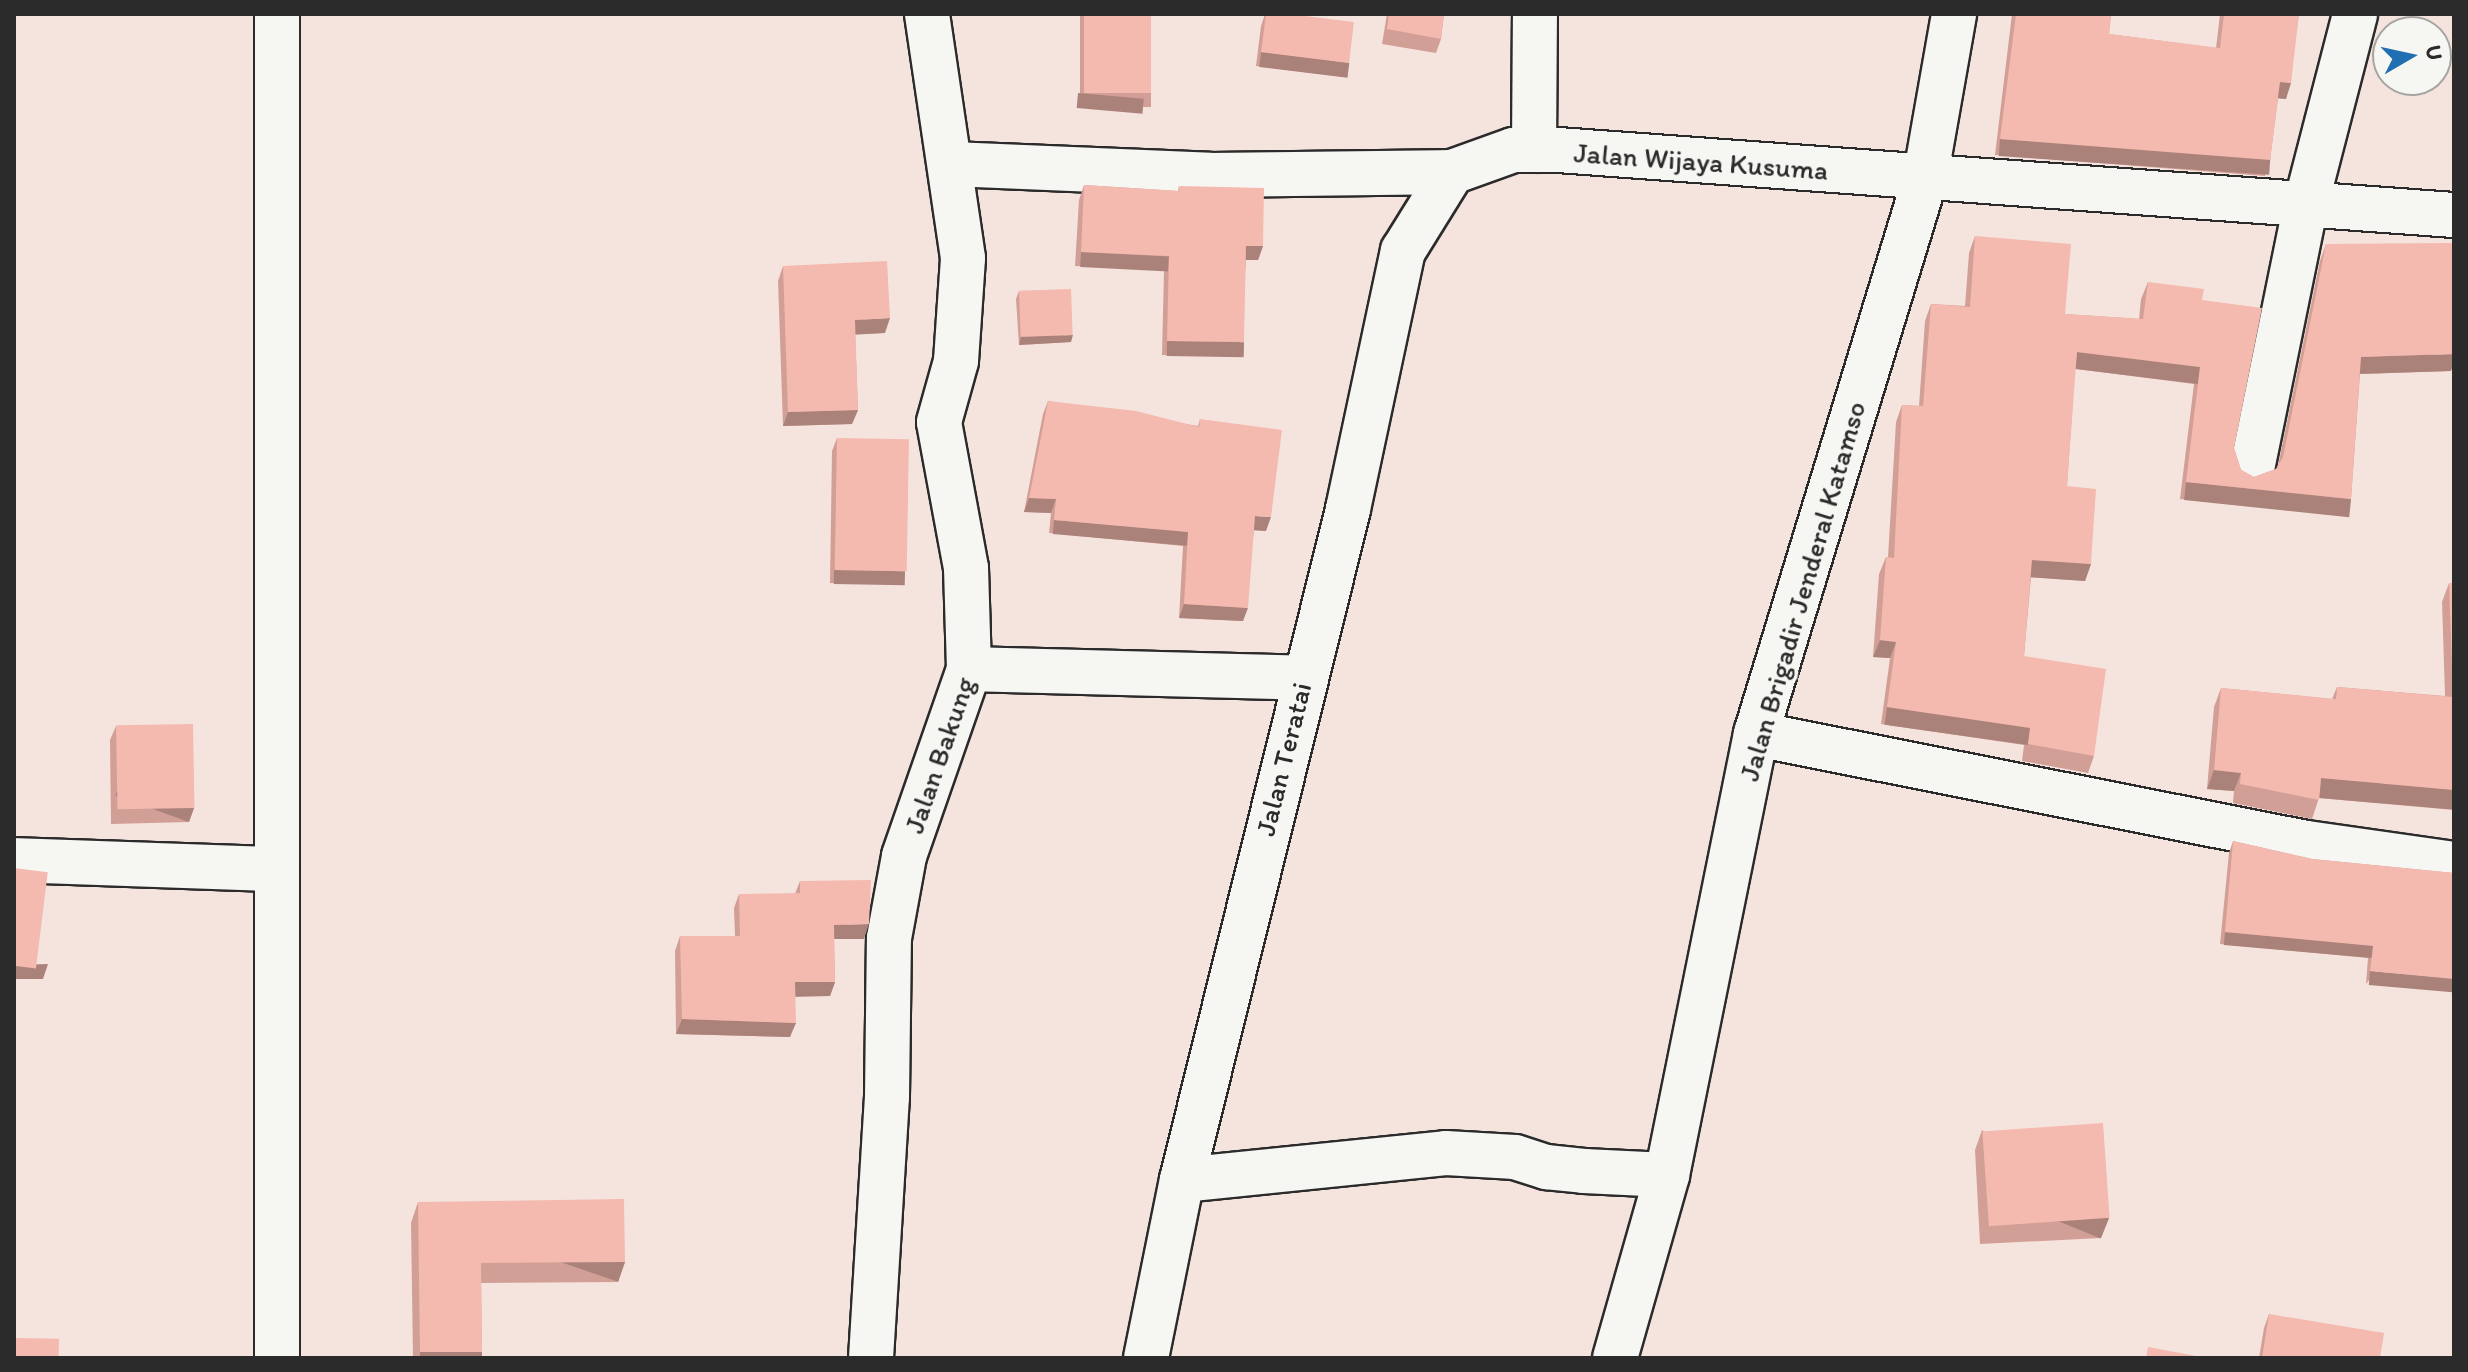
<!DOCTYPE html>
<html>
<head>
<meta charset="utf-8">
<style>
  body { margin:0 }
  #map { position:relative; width:2468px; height:1372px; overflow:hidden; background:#f5e4de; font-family:Itim,sans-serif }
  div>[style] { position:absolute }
  .roads { filter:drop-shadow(2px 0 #2b2b2b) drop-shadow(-2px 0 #2b2b2b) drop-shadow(0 2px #2b2b2b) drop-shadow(0 -2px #2b2b2b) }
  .minor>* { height:44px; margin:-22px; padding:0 22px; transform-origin:22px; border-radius:22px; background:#f6f6f2 }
  .wall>* { inset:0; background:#d29f96; transform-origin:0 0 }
  .shaded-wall>* { inset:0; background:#ab827a; transform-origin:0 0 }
  .building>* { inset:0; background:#f4b9af; transform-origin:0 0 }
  span { translate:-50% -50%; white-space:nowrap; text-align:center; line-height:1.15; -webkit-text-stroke:7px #f6f6f2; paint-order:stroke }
  .street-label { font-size:28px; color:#2b2b2b }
  .frame { position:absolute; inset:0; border:16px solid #2b2b2b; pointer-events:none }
  .north { position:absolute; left:2372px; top:16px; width:80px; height:80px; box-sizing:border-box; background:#f6f6f2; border:2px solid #a5a5a2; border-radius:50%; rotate:81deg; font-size:22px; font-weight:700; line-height:32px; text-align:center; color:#2b2b2b }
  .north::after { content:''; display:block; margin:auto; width:28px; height:36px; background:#1f6fb2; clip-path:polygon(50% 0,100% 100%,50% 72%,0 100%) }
</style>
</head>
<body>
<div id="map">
  <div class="roads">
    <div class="minor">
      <div style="left:277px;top:14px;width:1344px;rotate:90deg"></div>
      <div style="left:1534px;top:150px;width:136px;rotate:-89.6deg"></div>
      <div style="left:951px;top:164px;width:259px;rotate:2.4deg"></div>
      <div style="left:1210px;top:175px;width:242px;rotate:-0.7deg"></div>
      <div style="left:1452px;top:172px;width:65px;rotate:-19.8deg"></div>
      <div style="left:1513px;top:150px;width:45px"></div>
      <div style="left:1558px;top:150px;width:898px;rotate:4.15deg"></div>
      <div style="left:2252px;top:469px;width:270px;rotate:-78.5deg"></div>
      <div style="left:2306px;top:204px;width:196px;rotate:-75.5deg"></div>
      <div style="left:969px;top:669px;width:334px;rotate:1.5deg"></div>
      <div style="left:1756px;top:734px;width:561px;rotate:11.21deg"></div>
      <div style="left:2306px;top:843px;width:149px;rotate:8.1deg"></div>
      <div style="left:14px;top:860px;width:263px;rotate:2deg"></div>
      <div style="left:1182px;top:1180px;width:265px;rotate:-5.8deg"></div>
      <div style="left:1446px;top:1153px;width:69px;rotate:3.3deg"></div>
      <div style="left:1515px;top:1157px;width:33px;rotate:18deg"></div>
      <div style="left:1546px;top:1167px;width:38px;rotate:6deg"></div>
      <div style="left:1584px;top:1171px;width:83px;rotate:2.8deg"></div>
      <div style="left:871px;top:1358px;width:261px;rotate:-86.5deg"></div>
      <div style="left:887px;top:1097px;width:159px;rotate:-89.3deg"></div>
      <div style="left:889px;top:938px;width:83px;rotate:-79.6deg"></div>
      <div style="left:904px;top:856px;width:198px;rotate:-70.8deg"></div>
      <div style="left:969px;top:669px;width:101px;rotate:-91.7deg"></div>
      <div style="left:966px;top:568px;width:148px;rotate:-100.5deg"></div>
      <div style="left:939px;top:422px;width:63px;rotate:-74.4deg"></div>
      <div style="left:956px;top:361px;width:103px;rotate:-86.1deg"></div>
      <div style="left:963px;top:258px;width:247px;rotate:-98.4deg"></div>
      <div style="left:1146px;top:1358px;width:182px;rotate:-78.6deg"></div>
      <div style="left:1182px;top:1180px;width:691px;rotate:-76.1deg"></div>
      <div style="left:1348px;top:509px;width:264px;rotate:-78deg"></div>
      <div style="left:1403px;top:251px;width:93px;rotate:-58.2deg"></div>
      <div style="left:1615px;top:1358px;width:190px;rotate:-74.1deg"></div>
      <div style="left:1667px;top:1175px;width:450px;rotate:-78.6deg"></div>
      <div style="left:1756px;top:734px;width:580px;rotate:-73.06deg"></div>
      <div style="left:1925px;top:179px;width:168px;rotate:-80deg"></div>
    </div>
  </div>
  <div class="wall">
    <div style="left:1080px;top:14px;width:71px;height:93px"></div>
    <div style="clip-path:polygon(1265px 14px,1289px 14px,1344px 77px,1256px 66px,1261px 26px)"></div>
    <div style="clip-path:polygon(1387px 14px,1444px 14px,1441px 39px,1436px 53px,1382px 44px)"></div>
    <div style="clip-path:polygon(2012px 14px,2111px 14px,2109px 34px,2216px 48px,2220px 14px,2299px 14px,2286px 99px,2278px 98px,2270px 160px,2265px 176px,1995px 155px)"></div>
    <div style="clip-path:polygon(1084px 185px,1178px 191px,1179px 186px,1263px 246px,1258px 260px,1246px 260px,1239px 356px,1162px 355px,1164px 270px,1075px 266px,1079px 200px)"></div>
    <div style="clip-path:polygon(1975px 236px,2065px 314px,2139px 319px,2141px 299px,2148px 282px,2202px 300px,2234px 448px,2241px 470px,2254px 477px,2276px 469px,2278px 466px,2320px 261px,2326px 244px,2451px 371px,2360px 374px,2351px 499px,2345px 516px,2180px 499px,2194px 384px,2075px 369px,2067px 486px,2091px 564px,2085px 581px,2031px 577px,2024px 656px,2094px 756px,2088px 773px,2022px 761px,2024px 745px,1881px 724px,1890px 658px,1873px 657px,1879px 574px,1886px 557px,1888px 557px,1896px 422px,1902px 405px,1919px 406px,1925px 321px,1931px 304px,1965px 306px,1969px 253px)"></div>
    <div style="clip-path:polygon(783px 266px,885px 333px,855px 334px,858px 410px,852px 424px,783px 426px,778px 281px)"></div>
    <div style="clip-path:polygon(1019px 291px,1071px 342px,1019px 345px,1016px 299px)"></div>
    <div style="clip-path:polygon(1048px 401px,1198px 426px,1200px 419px,1266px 531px,1254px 530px,1243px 621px,1179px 618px,1183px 546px,1049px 533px,1051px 513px,1024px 512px,1043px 414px)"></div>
    <div style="clip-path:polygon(837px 438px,901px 584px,830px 583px,832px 451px)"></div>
    <div style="clip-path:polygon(2449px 583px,2454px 583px,2454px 810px,2319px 798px,2312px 819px,2233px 803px,2234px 791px,2207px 789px,2214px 707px,2221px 688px,2332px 699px,2337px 687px,2445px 696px,2442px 602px)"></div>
    <div style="clip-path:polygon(116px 726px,194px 808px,189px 822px,111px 824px,110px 740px)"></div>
    <div style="clip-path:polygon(2233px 841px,2312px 859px,2454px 873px,2366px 984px,2368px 958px,2220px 944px,2229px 853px)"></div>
    <div style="clip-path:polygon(800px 881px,864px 939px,834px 939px,835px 982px,830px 996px,795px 996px,790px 1037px,676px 1034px,675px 951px,680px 936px,735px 936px,734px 908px,739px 894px,795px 894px)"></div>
    <div style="clip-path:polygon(1982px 1130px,2109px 1218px,2101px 1238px,1980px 1244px,1975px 1150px)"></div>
    <div style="clip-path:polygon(418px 1202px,625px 1262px,618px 1282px,481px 1283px,482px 1352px,480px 1358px,413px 1358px,411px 1223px)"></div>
    <div style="clip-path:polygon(2269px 1314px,2380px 1358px,2259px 1358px,2264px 1328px)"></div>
  </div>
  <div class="shaded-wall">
    <div style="left:1261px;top:52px;width:89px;height:15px;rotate:7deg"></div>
    <div style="clip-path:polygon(2280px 82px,2291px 83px,2286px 99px,2274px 98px)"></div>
    <div style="left:1078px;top:93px;width:66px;height:15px;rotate:5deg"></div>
    <div style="left:2000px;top:139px;width:271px;height:17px;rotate:4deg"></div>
    <div style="clip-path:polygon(1246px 246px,1263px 246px,1258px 260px,1241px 260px)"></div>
    <div style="left:1081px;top:252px;width:88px;height:15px;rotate:3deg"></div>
    <div style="clip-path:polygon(890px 318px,885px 333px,849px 335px,855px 320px)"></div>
    <div style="clip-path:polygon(1073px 335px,1071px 342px,1019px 345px,1021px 337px)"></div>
    <div style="left:1167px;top:341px;width:77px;height:15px;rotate:1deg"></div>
    <div style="left:2077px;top:352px;width:124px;height:17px;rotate:7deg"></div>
    <div style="clip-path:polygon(2454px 354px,2454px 363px,2451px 371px,2355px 374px,2361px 357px)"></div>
    <div style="clip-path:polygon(858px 410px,852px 424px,783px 426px,788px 412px)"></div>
    <div style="left:2186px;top:482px;width:166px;height:18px;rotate:6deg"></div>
    <div style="clip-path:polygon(1029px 498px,1056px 499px,1051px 513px,1024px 512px)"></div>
    <div style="clip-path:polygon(1255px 516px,1271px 517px,1266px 531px,1250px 530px)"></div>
    <div style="left:1054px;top:520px;width:135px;height:14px;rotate:5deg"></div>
    <div style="clip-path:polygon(2032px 560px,2091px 564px,2085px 581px,2026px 577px)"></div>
    <div style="left:834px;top:570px;width:71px;height:14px;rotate:1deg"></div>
    <div style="clip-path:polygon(1184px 604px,1248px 608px,1243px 621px,1179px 618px)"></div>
    <div style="clip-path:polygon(1880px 640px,1896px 642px,1890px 658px,1873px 657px)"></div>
    <div style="left:1887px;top:707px;width:145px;height:18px;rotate:8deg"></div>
    <div style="clip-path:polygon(2214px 770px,2241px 773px,2234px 791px,2207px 789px)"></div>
    <div style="left:2321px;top:778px;width:134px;height:20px;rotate:5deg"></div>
    <div style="left:194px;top:808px;width:15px;height:78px;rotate:110deg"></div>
    <div style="clip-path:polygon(869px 924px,864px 939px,829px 939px,834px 925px)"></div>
    <div style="left:2225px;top:932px;width:149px;height:13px;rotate:5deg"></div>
    <div style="clip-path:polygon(48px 964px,43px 979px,14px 979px,14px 965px)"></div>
    <div style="left:2370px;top:971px;width:84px;height:14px;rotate:5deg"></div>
    <div style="clip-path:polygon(795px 982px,835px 982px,830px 996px,790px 997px)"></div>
    <div style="clip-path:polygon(682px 1019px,796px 1023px,790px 1037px,676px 1034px)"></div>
    <div style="left:2109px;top:1218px;width:22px;height:122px;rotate:112deg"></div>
    <div style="left:625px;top:1262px;width:21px;height:144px;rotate:109deg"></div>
    <div style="left:420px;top:1352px;width:62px;height:6px"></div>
  </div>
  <div class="building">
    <div style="left:1084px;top:14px;width:67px;height:79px"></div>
    <div style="clip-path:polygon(1266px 14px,1289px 14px,1354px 22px,1349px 63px,1261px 52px)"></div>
    <div style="clip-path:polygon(1389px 14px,1444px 14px,1441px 39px,1387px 29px)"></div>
    <div style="clip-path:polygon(2016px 14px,2111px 14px,2109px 34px,2220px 48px,2224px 14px,2299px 14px,2291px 83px,2280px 82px,2270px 160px,2000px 139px)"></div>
    <div style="clip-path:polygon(1084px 185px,1179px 191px,1179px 186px,1264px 188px,1263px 246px,1246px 246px,1244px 342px,1167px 341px,1169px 256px,1081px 252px)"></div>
    <div style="clip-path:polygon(1975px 236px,2071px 244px,2065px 314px,2143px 319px,2148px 282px,2204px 289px,2202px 300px,2262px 308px,2234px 448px,2241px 470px,2254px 477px,2276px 469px,2283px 457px,2326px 244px,2454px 243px,2454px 354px,2361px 357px,2351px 499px,2186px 482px,2200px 367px,2077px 352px,2067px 486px,2096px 489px,2091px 564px,2032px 560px,2024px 656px,2106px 669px,2094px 756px,2028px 744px,2030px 728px,1887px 707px,1896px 642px,1880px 640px,1886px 557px,1894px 558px,1902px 405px,1923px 406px,1931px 304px,1970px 307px)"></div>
    <div style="clip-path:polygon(887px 261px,890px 318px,855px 320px,858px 410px,788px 412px,783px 266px)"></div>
    <div style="left:1071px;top:289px;width:46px;height:52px;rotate:88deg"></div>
    <div style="clip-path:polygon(1048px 401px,1136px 411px,1199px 427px,1200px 419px,1282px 430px,1271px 517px,1255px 516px,1248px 608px,1184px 604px,1188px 532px,1054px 520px,1056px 499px,1029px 498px)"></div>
    <div style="left:837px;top:438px;width:72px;height:132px;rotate:1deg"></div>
    <div style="clip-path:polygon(2449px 583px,2454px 583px,2454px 790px,2321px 778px,2319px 800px,2240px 784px,2241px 773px,2214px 770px,2221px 688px,2336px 699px,2337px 687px,2453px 697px)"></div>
    <div style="left:193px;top:724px;width:84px;height:77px;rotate:89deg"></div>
    <div style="clip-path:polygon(2233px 841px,2312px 859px,2454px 873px,2454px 979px,2370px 971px,2373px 946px,2225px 932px)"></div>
    <div style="left:14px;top:868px;width:34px;height:97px;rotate:7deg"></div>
    <div style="clip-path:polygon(871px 880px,869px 924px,834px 925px,835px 982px,795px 982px,796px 1023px,682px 1019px,680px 936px,740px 936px,739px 894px,800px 893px,800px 881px)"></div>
    <div style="left:2103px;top:1123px;width:95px;height:121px;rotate:86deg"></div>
    <div style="clip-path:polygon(624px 1199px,625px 1262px,481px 1263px,482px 1352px,420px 1352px,418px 1202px)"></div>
    <div style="clip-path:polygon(2269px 1314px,2384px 1333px,2380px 1358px,2262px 1358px)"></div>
    <div style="left:14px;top:1338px;width:45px;height:20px;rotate:1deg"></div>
    <div style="clip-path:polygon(2148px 1347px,2207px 1358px,2146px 1358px)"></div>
  </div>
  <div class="street-label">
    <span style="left:1701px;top:161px;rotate:4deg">Jalan Wijaya Kusuma</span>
    <span style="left:1802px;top:591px;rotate:-74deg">Jalan Brigadir Jenderal Katamso</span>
    <span style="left:939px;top:755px;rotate:-71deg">Jalan Bakung</span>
    <span style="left:1283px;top:759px;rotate:-76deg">Jalan Teratai</span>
  </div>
  <div class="frame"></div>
  <div class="north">U</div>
</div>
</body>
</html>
